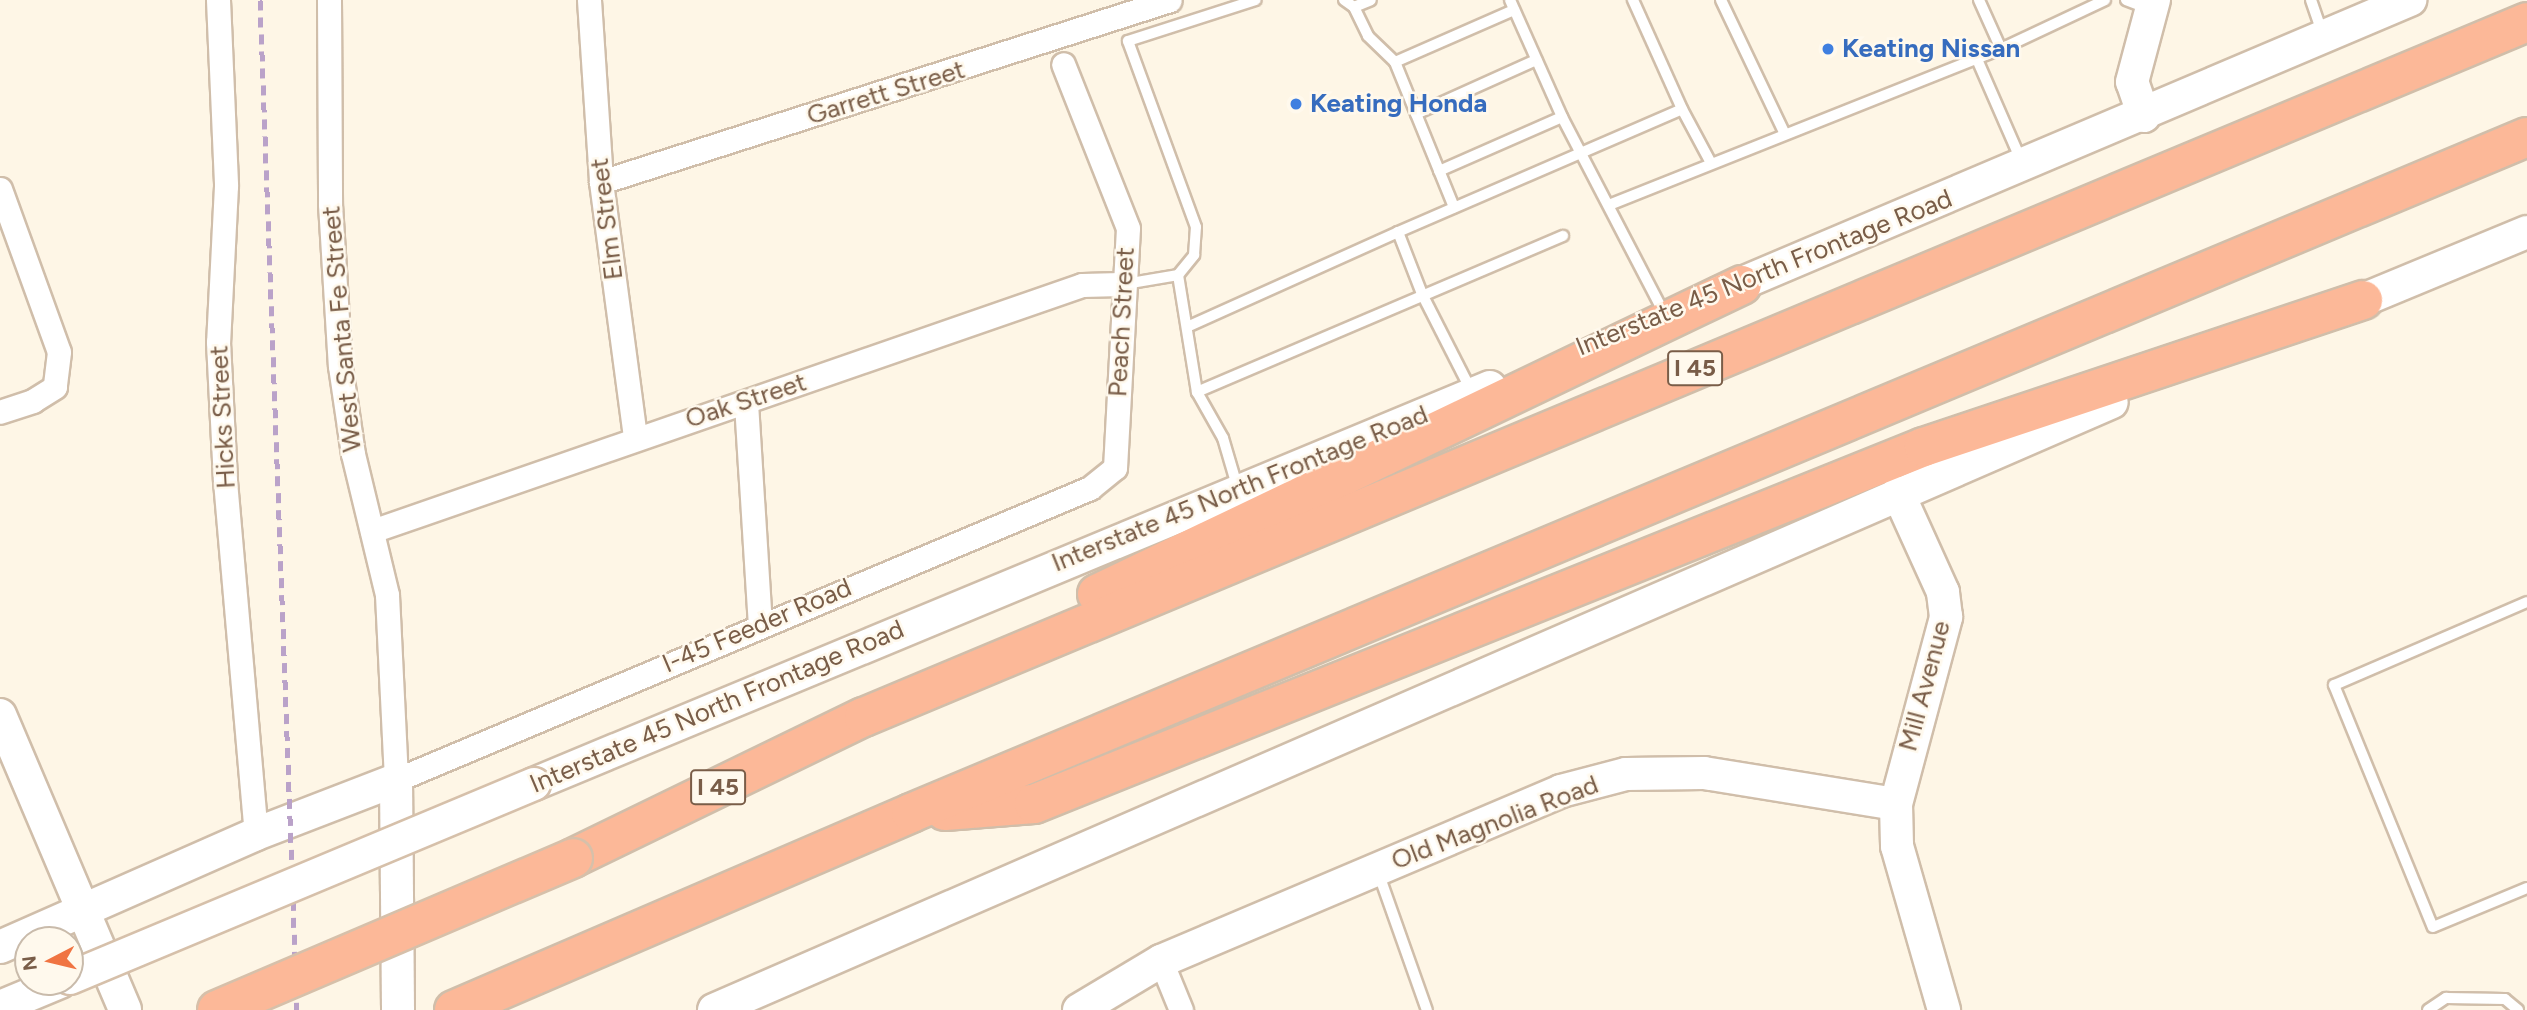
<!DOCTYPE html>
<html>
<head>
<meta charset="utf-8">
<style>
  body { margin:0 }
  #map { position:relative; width:2527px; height:1010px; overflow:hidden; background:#fef6e6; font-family:Figtree,sans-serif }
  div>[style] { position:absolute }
  .roads { filter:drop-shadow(2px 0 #d0beaa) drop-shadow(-2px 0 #d0beaa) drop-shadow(0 2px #d0beaa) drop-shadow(0 -2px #d0beaa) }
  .lane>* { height:10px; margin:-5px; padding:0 5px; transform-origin:5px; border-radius:5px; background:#fff }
  .street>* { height:23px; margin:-11.5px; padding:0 11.5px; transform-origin:11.5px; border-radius:11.5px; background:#fff }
  .secondary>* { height:32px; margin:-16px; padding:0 16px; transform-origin:16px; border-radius:16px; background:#fff }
  .highway>* { height:38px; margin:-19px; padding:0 19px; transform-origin:19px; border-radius:19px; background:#fcb898 }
  .rail>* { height:5px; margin-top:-2.5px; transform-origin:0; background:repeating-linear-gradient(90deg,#baa2c9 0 10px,transparent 0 17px) }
  .bridges { filter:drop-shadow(2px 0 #d6c0aa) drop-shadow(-2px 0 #d6c0aa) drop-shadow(0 2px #d6c0aa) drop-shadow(0 -2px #d6c0aa) }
  .secondary-bridge>* { height:32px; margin:-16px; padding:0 16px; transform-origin:16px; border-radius:16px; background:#fff }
  .highway-bridge>* { height:38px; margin:-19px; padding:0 19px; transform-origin:19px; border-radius:19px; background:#fcb898 }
  .dots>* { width:19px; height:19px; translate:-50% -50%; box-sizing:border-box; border:4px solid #fff9ed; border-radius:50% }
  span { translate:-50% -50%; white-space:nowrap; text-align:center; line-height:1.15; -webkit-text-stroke:5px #fff9ed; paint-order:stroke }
  .shield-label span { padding:2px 5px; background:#fff9ed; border:2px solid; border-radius:5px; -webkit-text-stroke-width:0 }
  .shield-label { font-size:24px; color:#795d48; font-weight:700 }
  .shop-label { font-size:26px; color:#366cbe; font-weight:700 }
  .left { translate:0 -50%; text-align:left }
  .street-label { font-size:26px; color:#795d48 }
  .north { position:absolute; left:14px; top:926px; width:70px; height:70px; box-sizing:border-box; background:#fff9ed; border:2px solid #c9bbab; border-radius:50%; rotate:263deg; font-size:19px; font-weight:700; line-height:28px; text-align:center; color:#795d48 }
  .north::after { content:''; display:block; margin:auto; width:24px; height:32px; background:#f07442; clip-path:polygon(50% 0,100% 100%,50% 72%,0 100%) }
</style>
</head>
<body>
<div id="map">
  <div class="roads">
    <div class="lane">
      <div style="left:1344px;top:0;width:12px;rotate:35deg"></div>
      <div style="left:1354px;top:7px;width:18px;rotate:-22deg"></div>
      <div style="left:1510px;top:0;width:128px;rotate:66deg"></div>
      <div style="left:1562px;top:117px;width:221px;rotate:62.5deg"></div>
      <div style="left:1721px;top:0;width:148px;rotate:64.5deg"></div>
      <div style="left:1979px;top:0;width:54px;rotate:65.8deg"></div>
      <div style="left:2126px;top:0;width:26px;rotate:21deg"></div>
      <div style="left:2311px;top:0;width:36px;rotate:71deg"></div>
      <div style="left:1354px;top:7px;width:32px;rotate:64deg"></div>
      <div style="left:1368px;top:36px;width:37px;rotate:44deg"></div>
      <div style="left:1395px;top:62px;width:157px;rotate:67.9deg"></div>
      <div style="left:1976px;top:57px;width:112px;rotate:66.4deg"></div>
      <div style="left:1395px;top:62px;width:130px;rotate:-23.6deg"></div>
      <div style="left:1682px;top:109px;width:61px;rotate:61.8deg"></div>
      <div style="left:1416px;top:114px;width:132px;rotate:-24.2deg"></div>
      <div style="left:1439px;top:171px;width:134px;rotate:-23.7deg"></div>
      <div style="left:1609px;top:205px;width:422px;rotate:-21.7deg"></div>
      <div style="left:2001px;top:49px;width:115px;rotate:-25.2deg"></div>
      <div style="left:1398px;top:232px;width:309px;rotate:-23.4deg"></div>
      <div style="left:1682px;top:109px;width:120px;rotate:-114.2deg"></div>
      <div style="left:1178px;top:275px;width:119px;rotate:80.8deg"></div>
      <div style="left:1125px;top:284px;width:54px;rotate:-9.6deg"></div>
      <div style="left:1178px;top:275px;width:26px;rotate:-51deg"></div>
      <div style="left:1194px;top:255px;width:28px;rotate:-86deg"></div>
      <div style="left:1196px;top:227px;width:198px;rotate:-110.1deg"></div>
      <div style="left:1128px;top:41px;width:134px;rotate:-17.8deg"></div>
      <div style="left:1187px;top:327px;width:231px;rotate:-24.2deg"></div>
      <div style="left:1398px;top:232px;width:66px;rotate:68.8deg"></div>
      <div style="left:1422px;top:294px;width:110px;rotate:63deg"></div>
      <div style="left:1238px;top:489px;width:53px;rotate:-106.4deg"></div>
      <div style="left:1223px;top:438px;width:53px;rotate:-119.5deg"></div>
      <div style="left:1197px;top:392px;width:398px;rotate:-23.1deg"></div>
      <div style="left:2527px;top:602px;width:210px;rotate:156.7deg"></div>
      <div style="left:2334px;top:685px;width:261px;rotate:67.8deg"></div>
      <div style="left:2433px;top:927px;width:102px;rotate:-22.5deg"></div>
      <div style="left:1378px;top:872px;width:146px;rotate:70.5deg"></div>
      <div style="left:2428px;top:1010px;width:22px;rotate:-34deg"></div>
      <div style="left:2446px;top:998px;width:59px;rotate:1deg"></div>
      <div style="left:2505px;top:999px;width:17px;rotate:40deg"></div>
    </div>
    <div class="street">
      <div style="left:218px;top:0;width:186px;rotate:87.5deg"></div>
      <div style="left:226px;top:186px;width:156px;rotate:92.9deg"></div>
      <div style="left:218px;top:342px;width:139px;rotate:87.1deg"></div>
      <div style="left:225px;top:481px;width:354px;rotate:85deg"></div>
      <div style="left:329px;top:0;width:204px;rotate:89.7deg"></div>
      <div style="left:330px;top:204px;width:162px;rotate:86.5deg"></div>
      <div style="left:340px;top:366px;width:89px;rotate:81.6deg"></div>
      <div style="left:353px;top:454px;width:145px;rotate:76.4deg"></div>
      <div style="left:387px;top:595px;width:185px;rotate:87.2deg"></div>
      <div style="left:396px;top:780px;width:753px;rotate:-22.82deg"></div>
      <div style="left:1090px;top:488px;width:32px;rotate:-39deg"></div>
      <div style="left:1115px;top:468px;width:240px;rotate:-86.9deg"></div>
      <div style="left:1128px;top:228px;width:176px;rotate:-111.6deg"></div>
      <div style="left:589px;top:0;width:182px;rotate:86.2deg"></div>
      <div style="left:601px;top:182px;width:258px;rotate:82.4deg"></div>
      <div style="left:601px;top:182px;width:597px;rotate:-17.74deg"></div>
      <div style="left:0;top:189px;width:173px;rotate:70.1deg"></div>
      <div style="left:59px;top:352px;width:35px;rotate:97deg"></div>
      <div style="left:55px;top:387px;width:26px;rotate:148deg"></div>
      <div style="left:33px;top:401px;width:35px;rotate:162deg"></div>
      <div style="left:746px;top:403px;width:222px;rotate:86.4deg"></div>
      <div style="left:372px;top:531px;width:751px;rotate:-19.11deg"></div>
      <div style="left:1082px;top:285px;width:40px;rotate:-1.4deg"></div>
      <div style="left:1161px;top:961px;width:53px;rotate:67.8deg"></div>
    </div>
    <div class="secondary">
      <div style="left:2144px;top:116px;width:36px;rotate:-109deg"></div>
      <div style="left:2132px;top:82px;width:85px;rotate:-75deg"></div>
      <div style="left:1719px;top:293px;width:751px;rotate:-22.98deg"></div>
      <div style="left:2341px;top:309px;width:201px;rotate:-22.5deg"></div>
      <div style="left:0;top:715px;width:320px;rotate:67deg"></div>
      <div style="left:534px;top:784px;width:1035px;rotate:-22.55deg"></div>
      <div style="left:1896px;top:804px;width:194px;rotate:-75deg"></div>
      <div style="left:1946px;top:617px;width:25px;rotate:-97deg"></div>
      <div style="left:1943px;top:592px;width:109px;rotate:-114.4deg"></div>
      <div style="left:0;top:947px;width:280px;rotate:-23.8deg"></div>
      <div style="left:256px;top:834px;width:150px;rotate:-21.1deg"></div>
      <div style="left:396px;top:780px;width:230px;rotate:89.5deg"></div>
      <div style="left:0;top:1007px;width:65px;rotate:-22.6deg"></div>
      <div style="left:714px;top:1010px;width:1524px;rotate:-23.5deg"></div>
      <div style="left:1079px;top:1010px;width:96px;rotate:-30.9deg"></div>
      <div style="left:1161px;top:961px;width:435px;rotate:-23deg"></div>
      <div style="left:1561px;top:791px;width:67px;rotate:-14.7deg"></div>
      <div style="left:1626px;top:774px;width:78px;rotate:-0.7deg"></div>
      <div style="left:1704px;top:773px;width:194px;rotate:9.2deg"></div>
      <div style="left:1896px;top:804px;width:42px;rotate:88.6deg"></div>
      <div style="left:1897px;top:846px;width:171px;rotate:74deg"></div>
    </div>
    <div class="highway">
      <div style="left:1097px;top:594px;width:715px;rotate:-25.6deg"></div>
      <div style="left:945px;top:811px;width:89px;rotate:-4.5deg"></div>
      <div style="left:1034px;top:804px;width:959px;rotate:-21.86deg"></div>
      <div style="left:1924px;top:447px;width:463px;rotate:-18.5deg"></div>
      <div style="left:573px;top:858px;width:323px;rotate:-25.9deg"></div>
      <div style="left:864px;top:717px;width:1802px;rotate:-22.68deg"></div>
      <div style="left:454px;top:1010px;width:498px;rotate:-23.3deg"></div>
      <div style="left:911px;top:813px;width:1752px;rotate:-22.7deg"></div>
    </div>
  </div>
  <div class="rail">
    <div style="left:260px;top:0;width:1011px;rotate:87.9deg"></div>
  </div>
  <div class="bridges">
    <div class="secondary-bridge">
      <div style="left:70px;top:978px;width:503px;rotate:-22.69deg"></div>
    </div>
    <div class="highway-bridge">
      <div style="left:217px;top:1010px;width:387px;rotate:-23.1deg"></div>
    </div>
  </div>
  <div class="dots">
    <div style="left:1828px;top:49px;background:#3f7fe0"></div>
    <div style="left:1296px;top:104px;background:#3f7fe0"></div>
  </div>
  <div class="shield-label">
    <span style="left:1695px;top:368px">I 45</span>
    <span style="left:718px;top:787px">I 45</span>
  </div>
  <div class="shop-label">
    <span class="left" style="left:1842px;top:49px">Keating Nissan</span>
    <span class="left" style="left:1310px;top:104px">Keating Honda</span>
  </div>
  <div class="street-label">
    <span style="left:886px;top:93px;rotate:-17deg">Garrett Street</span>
    <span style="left:607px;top:219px;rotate:-97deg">Elm Street</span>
    <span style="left:1764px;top:273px;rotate:-22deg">Interstate 45 North Frontage Road</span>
    <span style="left:1122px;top:322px;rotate:-87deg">Peach Street</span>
    <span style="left:342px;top:329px;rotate:-95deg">West Santa Fe Street</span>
    <span style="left:746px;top:401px;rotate:-18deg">Oak Street</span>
    <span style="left:223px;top:417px;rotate:-93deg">Hicks Street</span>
    <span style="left:1240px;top:489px;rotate:-22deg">Interstate 45 North Frontage Road</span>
    <span style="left:757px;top:626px;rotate:-23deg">I-45 Feeder Road</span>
    <span style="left:1925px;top:686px;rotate:-75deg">Mill Avenue</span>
    <span style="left:717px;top:707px;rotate:-23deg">Interstate 45 North Frontage Road</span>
    <span style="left:1495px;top:823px;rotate:-21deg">Old Magnolia Road</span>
  </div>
  <div class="north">N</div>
</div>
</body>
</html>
